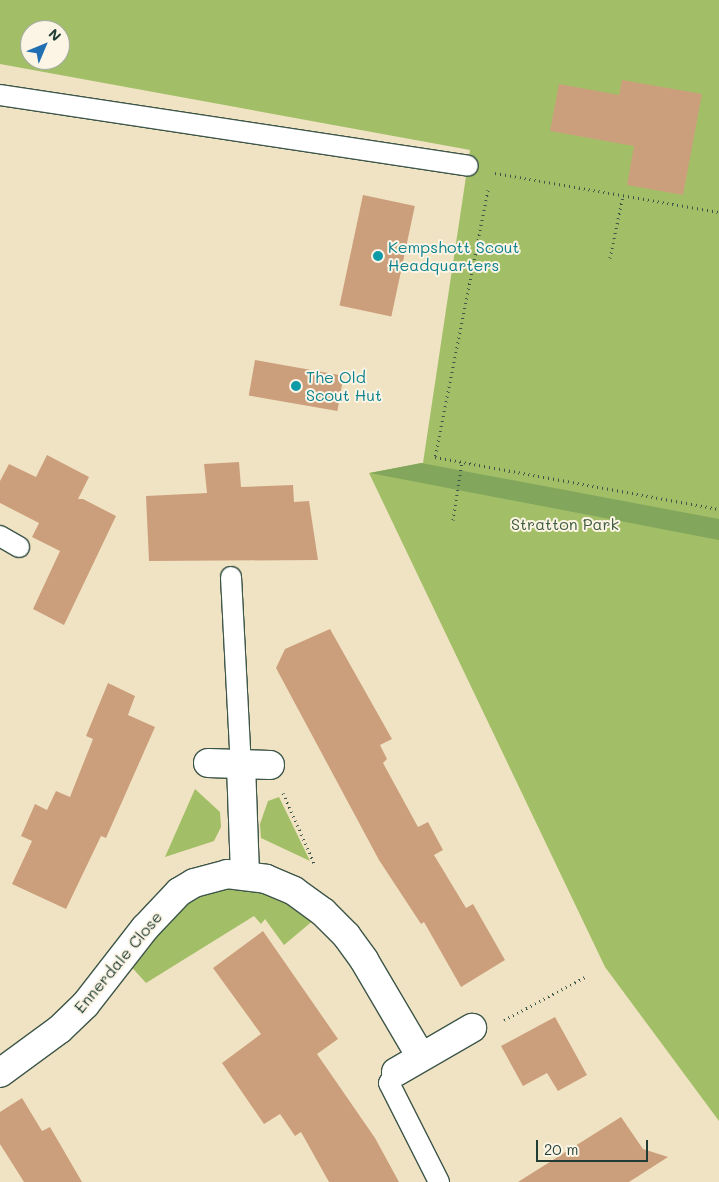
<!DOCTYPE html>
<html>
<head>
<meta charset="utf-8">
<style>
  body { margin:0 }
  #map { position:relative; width:719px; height:1182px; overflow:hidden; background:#f0e3c3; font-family:Mali,sans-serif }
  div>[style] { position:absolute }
  .green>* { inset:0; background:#a2bf67 }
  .forest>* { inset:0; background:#81a65c }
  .building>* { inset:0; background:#cc9f7c; transform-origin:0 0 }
  .path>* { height:3px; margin-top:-1.5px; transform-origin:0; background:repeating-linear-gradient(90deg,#3e5649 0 1px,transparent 0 5px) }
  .roads { filter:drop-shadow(1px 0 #3e5649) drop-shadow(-1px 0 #3e5649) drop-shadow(0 1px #3e5649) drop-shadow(0 -1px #3e5649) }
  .lane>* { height:20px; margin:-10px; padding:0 10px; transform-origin:10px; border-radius:10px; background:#fff }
  .street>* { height:28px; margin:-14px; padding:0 14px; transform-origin:14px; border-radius:14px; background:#fff }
  .dots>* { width:14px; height:14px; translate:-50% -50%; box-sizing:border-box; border:2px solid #fcf5e5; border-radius:50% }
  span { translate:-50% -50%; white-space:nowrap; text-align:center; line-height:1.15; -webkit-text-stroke:4px #fcf5e5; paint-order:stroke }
  .culture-label { font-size:16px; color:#0d838f }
  .left { translate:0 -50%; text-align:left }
  .park-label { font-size:16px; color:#405e41 }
  .street-label { font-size:16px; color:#1f3d34 }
  .north { position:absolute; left:20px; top:20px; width:50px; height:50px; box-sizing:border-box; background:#fcf5e5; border:1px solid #a4ab9e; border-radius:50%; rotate:45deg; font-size:14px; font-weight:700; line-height:20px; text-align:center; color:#1f3d34 }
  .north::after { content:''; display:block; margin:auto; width:18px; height:22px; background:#1f6fb2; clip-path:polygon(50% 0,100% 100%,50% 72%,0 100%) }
  .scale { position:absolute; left:536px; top:1140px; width:112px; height:22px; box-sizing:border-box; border:2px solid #1f3d34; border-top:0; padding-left:6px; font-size:15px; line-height:18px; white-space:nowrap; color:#1f3d34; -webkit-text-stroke:4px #fcf5e5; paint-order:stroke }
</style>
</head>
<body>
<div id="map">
  <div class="green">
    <div style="clip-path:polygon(evenodd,0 0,719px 0,719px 1121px,605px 967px,369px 473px,423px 463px,470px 150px,0 64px,0 0,30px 30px,60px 30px,60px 60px,30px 60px,30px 30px)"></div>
    <div style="clip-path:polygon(195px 789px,220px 812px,221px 827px,214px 841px,165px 857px)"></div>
    <div style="clip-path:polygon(279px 797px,310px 861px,261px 838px,260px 824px,268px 801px)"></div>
    <div style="clip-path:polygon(263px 886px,315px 919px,284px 945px,265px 919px,261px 924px,254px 916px,146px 983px,127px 962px,203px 888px)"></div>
  </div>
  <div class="forest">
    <div style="clip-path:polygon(421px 463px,719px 519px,719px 540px,370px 473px)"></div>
  </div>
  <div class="building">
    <div style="clip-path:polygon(622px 80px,702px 94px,683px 195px,627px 185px,634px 146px,550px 131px,559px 84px,619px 95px)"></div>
    <div style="left:363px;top:195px;width:53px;height:113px;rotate:12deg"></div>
    <div style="left:255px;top:360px;width:90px;height:36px;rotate:10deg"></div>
    <div style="clip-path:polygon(47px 455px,89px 477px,78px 499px,83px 499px,116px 516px,64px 625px,33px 609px,60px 551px,32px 537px,39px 523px,0 503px,0 481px,9px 464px,36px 477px)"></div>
    <div style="clip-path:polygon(239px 462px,241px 487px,293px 485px,294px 502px,309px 501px,318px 560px,149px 561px,146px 496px,207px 493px,204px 464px)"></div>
    <div style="clip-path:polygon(330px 629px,392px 739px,380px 745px,387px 759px,383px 763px,418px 827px,428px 822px,443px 850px,434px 855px,466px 908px,473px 904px,505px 960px,461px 987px,424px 922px,421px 924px,379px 860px,276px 668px,285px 649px)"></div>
    <div style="clip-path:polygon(108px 683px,135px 696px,128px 715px,155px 727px,106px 838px,101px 836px,66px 909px,12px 884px,32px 841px,21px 836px,35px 804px,47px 810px,56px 791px,70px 797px,93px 739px,86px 736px)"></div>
    <div style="clip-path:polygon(263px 931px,338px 1039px,317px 1054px,375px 1138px,399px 1182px,329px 1182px,301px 1132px,295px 1136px,280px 1114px,264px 1124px,222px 1063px,261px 1034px,213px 968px)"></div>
    <div style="clip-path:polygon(555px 1017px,587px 1075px,558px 1091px,547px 1073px,523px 1086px,501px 1046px)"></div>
    <div style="clip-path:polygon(22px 1098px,42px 1131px,50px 1127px,82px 1182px,24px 1182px,0 1144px,0 1112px)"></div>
    <div style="clip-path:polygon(621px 1117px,643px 1149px,668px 1157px,629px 1182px,518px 1182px)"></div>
  </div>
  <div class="path">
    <div style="left:495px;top:173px;width:227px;rotate:9.9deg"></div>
    <div style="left:488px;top:190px;width:272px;rotate:101.2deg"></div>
    <div style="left:435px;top:457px;width:289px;rotate:10.4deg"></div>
    <div style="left:610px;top:258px;width:64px;rotate:-78.3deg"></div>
    <div style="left:453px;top:520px;width:60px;rotate:-81.3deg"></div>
    <div style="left:283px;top:793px;width:77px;rotate:66.1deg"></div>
    <div style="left:504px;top:1020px;width:92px;rotate:-28deg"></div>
  </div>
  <div class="roads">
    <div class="lane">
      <div style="left:0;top:95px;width:473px;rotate:8.6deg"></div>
      <div style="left:0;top:536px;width:22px;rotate:30deg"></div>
      <div style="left:231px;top:577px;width:188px;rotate:87deg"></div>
      <div style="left:396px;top:1072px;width:13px;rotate:122deg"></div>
      <div style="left:389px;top:1083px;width:111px;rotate:63.2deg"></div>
    </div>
    <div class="street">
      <div style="left:208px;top:763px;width:62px;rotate:1.8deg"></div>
      <div style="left:241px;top:765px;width:110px;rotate:87.9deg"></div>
      <div style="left:396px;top:1072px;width:88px;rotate:-30.1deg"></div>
      <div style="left:0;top:1073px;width:74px;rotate:-36.3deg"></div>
      <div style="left:60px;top:1029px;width:35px;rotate:-44deg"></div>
      <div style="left:85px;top:1005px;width:98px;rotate:-52.1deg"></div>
      <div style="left:145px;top:928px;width:50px;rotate:-46.6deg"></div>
      <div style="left:179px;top:892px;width:17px;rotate:-31deg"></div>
      <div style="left:194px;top:883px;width:34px;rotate:-15deg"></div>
      <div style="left:227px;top:874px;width:39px;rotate:7deg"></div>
      <div style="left:266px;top:879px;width:30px;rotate:23deg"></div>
      <div style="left:294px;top:891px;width:36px;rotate:36deg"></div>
      <div style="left:323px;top:912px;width:33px;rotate:45deg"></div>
      <div style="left:346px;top:935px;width:31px;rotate:54deg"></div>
      <div style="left:364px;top:960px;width:110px;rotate:59.5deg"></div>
    </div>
  </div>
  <div class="dots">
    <div style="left:378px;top:256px;background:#0f9aa8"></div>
    <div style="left:296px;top:386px;background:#0f9aa8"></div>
  </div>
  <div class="culture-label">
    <span class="left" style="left:388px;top:256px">Kempshott Scout<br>Headquarters</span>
    <span class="left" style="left:306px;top:386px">The Old<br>Scout Hut</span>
  </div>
  <div class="park-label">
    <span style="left:565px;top:524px">Stratton Park</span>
  </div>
  <div class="street-label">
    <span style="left:118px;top:962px;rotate:-50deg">Ennerdale Close</span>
  </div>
  <div class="north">N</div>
  <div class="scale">20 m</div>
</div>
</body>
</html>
